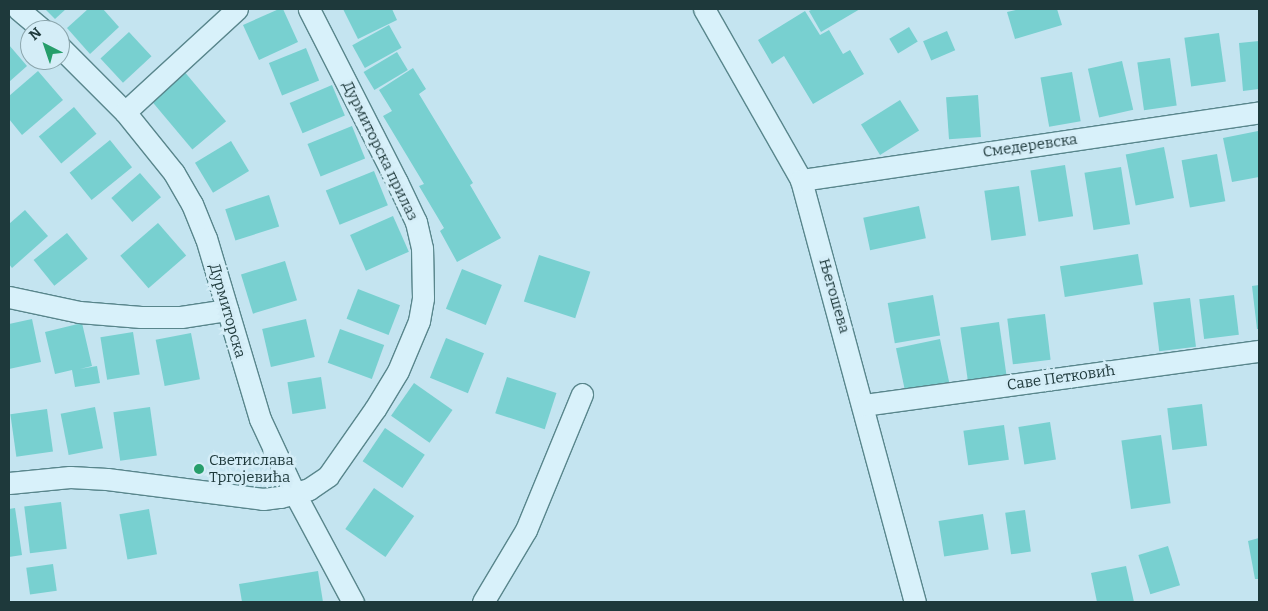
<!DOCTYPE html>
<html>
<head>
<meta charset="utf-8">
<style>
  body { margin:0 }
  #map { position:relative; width:1268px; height:611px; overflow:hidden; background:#c4e4f0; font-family:Bitter,serif }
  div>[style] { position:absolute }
  .building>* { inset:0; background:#78d0d0; transform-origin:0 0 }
  .roads { filter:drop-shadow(1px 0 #59868c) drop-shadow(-1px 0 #59868c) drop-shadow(0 1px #59868c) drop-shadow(0 -1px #59868c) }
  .minor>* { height:21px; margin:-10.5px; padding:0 10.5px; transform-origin:10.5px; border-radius:10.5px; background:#d8f1fa }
  .dots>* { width:14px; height:14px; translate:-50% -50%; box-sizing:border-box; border:2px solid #d4edf7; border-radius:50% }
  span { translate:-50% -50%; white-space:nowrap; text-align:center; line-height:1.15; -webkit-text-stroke:5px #d4edf7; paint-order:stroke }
  .street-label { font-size:15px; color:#1e393b }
  .poi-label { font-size:15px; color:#1e393b }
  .left { translate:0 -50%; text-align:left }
  .frame { position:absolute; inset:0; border:10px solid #1e393b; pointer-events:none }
  .north { position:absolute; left:20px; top:20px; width:50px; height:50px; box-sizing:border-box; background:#d4edf7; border:1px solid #8ba5ac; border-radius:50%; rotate:319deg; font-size:14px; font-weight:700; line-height:20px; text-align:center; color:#1e393b }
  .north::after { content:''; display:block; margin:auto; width:18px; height:22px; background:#269e6b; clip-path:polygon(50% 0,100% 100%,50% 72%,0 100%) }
</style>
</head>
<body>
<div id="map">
  <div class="building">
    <div style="clip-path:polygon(45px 9px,66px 9px,55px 19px)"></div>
    <div style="clip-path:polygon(88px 9px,103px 9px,119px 27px,90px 54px,67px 28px)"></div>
    <div style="clip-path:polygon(279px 9px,283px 9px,298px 42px,259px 60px,243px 25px)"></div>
    <div style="clip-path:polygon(343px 9px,392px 9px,397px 20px,358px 39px)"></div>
    <div style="clip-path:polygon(813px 9px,860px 9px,821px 32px,809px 11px)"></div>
    <div style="clip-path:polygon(1020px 9px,1057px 9px,1062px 25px,1015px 39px,1007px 12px)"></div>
    <div style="clip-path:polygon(805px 11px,820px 35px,829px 30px,843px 54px,850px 50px,864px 74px,813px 104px,784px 56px,772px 64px,758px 40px)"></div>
    <div style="left:389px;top:25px;width:26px;height:42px;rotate:61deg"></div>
    <div style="left:909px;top:27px;width:17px;height:23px;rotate:59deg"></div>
    <div style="left:947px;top:31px;width:21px;height:26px;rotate:67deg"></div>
    <div style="left:129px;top:32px;width:33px;height:39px;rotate:47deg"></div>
    <div style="left:1219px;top:33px;width:49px;height:35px;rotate:82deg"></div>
    <div style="clip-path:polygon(1259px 41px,1259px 89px,1243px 91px,1239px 43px)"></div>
    <div style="clip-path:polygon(9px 45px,27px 66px,9px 82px)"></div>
    <div style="left:306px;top:48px;width:35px;height:40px;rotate:68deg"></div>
    <div style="left:397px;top:52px;width:21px;height:39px;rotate:59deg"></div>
    <div style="left:1170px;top:58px;width:48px;height:33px;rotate:82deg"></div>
    <div style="left:1122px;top:61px;width:50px;height:35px;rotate:77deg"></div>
    <div style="clip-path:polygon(413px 68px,426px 89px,419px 94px,473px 183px,470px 185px,501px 238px,457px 262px,440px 231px,444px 228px,419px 186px,424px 184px,383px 116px,392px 111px,379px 90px)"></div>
    <div style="left:183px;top:70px;width:67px;height:44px;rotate:50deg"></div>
    <div style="clip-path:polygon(38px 71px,63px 100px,22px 135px,9px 119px,9px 96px)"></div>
    <div style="left:1072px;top:72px;width:50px;height:32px;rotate:80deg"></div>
    <div style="left:332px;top:85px;width:33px;height:46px;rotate:67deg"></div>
    <div style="left:978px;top:95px;width:42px;height:32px;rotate:86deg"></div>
    <div style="left:900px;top:100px;width:36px;height:46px;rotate:58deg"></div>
    <div style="left:74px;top:107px;width:35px;height:46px;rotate:50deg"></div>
    <div style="left:352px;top:126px;width:35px;height:48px;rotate:68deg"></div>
    <div style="clip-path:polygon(1258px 131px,1259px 177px,1232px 182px,1223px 138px)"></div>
    <div style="left:110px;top:140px;width:35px;height:52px;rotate:51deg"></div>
    <div style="left:231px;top:141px;width:35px;height:42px;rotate:59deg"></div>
    <div style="left:1164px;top:147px;width:52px;height:39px;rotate:79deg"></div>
    <div style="left:1217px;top:154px;width:48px;height:36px;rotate:80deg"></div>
    <div style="left:1065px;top:165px;width:52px;height:35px;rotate:81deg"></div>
    <div style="left:1121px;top:167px;width:58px;height:37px;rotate:81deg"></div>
    <div style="left:374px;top:171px;width:37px;height:52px;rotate:68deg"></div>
    <div style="left:140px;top:173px;width:32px;height:38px;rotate:49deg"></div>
    <div style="left:1019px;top:186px;width:50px;height:35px;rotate:82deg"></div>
    <div style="left:269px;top:195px;width:33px;height:46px;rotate:72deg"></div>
    <div style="left:919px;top:206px;width:33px;height:57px;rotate:78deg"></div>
    <div style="clip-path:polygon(25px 210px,48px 236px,12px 268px,9px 264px,9px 224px)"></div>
    <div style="left:393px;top:216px;width:39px;height:47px;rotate:66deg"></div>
    <div style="left:158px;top:223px;width:43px;height:50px;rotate:49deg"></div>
    <div style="left:67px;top:233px;width:33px;height:43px;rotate:51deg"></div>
    <div style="left:1138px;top:254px;width:31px;height:79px;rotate:81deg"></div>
    <div style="left:539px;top:255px;width:54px;height:49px;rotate:18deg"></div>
    <div style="left:285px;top:261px;width:41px;height:46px;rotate:73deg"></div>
    <div style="left:462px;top:269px;width:43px;height:43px;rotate:22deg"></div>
    <div style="clip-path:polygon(1259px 285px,1259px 329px,1257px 329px,1252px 286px)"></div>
    <div style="left:358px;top:289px;width:45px;height:32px;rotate:21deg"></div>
    <div style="left:933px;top:295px;width:41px;height:46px;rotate:80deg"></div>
    <div style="left:1234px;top:295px;width:40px;height:35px;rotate:83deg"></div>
    <div style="left:1190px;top:298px;width:49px;height:37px;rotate:83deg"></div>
    <div style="left:1045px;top:314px;width:46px;height:38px;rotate:83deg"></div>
    <div style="clip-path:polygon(32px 319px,41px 362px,9px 369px,9px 324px)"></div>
    <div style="left:306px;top:319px;width:39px;height:45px;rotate:77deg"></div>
    <div style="left:999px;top:322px;width:55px;height:39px;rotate:82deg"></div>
    <div style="clip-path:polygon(82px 323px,92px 366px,80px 369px,97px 366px,100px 383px,75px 387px,72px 370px,55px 374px,45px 332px)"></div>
    <div style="left:340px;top:329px;width:47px;height:36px;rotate:20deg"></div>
    <div style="left:133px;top:332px;width:43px;height:33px;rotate:81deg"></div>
    <div style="left:191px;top:333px;width:47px;height:36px;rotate:79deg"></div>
    <div style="left:446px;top:338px;width:41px;height:43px;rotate:22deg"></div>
    <div style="left:940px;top:339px;width:47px;height:45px;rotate:78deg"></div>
    <div style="left:321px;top:377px;width:32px;height:34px;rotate:81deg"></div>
    <div style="left:507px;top:377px;width:52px;height:38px;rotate:18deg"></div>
    <div style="left:414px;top:383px;width:47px;height:40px;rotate:35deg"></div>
    <div style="left:1202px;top:404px;width:42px;height:35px;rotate:83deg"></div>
    <div style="left:95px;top:407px;width:42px;height:35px;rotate:79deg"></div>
    <div style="left:150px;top:407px;width:49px;height:37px;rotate:82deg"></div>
    <div style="left:47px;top:409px;width:43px;height:37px;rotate:82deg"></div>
    <div style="left:1050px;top:422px;width:38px;height:32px;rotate:81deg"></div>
    <div style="left:1004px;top:425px;width:35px;height:41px;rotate:82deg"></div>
    <div style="left:385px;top:428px;width:48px;height:40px;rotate:34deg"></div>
    <div style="left:1161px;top:435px;width:69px;height:40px;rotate:82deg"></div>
    <div style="left:374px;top:488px;width:49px;height:50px;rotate:35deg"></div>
    <div style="left:61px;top:502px;width:47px;height:37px;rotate:83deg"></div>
    <div style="clip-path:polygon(15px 508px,22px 555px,9px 557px,9px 509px)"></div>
    <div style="left:149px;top:509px;width:46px;height:30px;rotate:80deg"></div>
    <div style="left:1025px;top:510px;width:42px;height:20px;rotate:82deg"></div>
    <div style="left:983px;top:514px;width:36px;height:45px;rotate:81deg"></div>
    <div style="clip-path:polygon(1259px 538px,1259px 579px,1255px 579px,1248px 541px)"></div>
    <div style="left:1168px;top:546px;width:41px;height:31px;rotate:73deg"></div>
    <div style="left:53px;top:564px;width:27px;height:27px;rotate:82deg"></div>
    <div style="clip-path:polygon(1126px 566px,1134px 602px,1097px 602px,1091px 573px)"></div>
    <div style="clip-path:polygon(318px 571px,323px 602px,242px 602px,239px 584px)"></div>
  </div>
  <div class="roads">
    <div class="minor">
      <div style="left:18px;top:9px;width:33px;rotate:40deg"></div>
      <div style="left:704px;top:9px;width:197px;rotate:60.4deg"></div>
      <div style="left:801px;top:180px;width:437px;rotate:74.9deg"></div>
      <div style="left:60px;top:47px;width:92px;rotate:45deg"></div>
      <div style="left:125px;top:112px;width:78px;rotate:51.2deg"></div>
      <div style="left:174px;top:173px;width:36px;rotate:60deg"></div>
      <div style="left:192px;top:204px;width:37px;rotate:68deg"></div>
      <div style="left:206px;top:238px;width:189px;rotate:73.4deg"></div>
      <div style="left:260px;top:419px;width:83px;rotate:65deg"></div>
      <div style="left:295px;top:494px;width:123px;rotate:61.8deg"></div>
      <div style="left:125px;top:112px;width:152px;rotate:-42.6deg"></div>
      <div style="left:801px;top:180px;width:463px;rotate:-8.4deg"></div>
      <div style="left:9px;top:297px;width:72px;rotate:12.1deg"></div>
      <div style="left:79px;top:312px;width:62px;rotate:4.6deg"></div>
      <div style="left:141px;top:317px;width:40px"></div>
      <div style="left:181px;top:317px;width:47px;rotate:-8.7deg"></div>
      <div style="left:864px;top:405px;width:399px;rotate:-7.8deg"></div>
      <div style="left:9px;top:483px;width:61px;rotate:-5.6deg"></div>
      <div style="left:70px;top:477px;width:37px;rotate:3deg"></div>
      <div style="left:107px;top:479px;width:157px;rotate:7.3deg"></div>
      <div style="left:263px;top:499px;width:17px;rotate:-7deg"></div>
      <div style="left:280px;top:497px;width:30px;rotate:-15deg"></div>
      <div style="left:309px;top:489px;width:23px;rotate:-34deg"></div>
      <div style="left:328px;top:476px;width:82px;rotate:-55deg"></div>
      <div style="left:375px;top:409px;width:44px;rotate:-58.8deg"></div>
      <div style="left:398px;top:371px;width:54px;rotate:-67.2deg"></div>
      <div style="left:419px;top:321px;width:23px;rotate:-80deg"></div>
      <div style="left:423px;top:298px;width:50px;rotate:-91.1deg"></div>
      <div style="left:422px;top:248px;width:27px;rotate:-103deg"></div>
      <div style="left:416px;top:222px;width:44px;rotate:-115.4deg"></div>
      <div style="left:397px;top:182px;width:194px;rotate:-117deg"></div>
      <div style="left:483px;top:602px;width:84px;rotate:-59.2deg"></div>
      <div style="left:526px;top:530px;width:147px;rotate:-67.6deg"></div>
    </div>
  </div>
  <div class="dots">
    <div style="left:199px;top:469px;background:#269e6b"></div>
  </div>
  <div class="street-label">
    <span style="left:1030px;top:146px;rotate:-8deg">Смедеревска</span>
    <span style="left:380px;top:151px;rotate:64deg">Дурмиторска прилаз</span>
    <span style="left:834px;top:296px;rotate:74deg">Његошева</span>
    <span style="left:227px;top:311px;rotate:74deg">Дурмиторска</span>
    <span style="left:1061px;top:378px;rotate:-8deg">Саве Петковић</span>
  </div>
  <div class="poi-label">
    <span class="left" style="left:209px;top:469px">Светислава<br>Тргојевића</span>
  </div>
  <div class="frame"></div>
  <div class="north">N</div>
</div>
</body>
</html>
